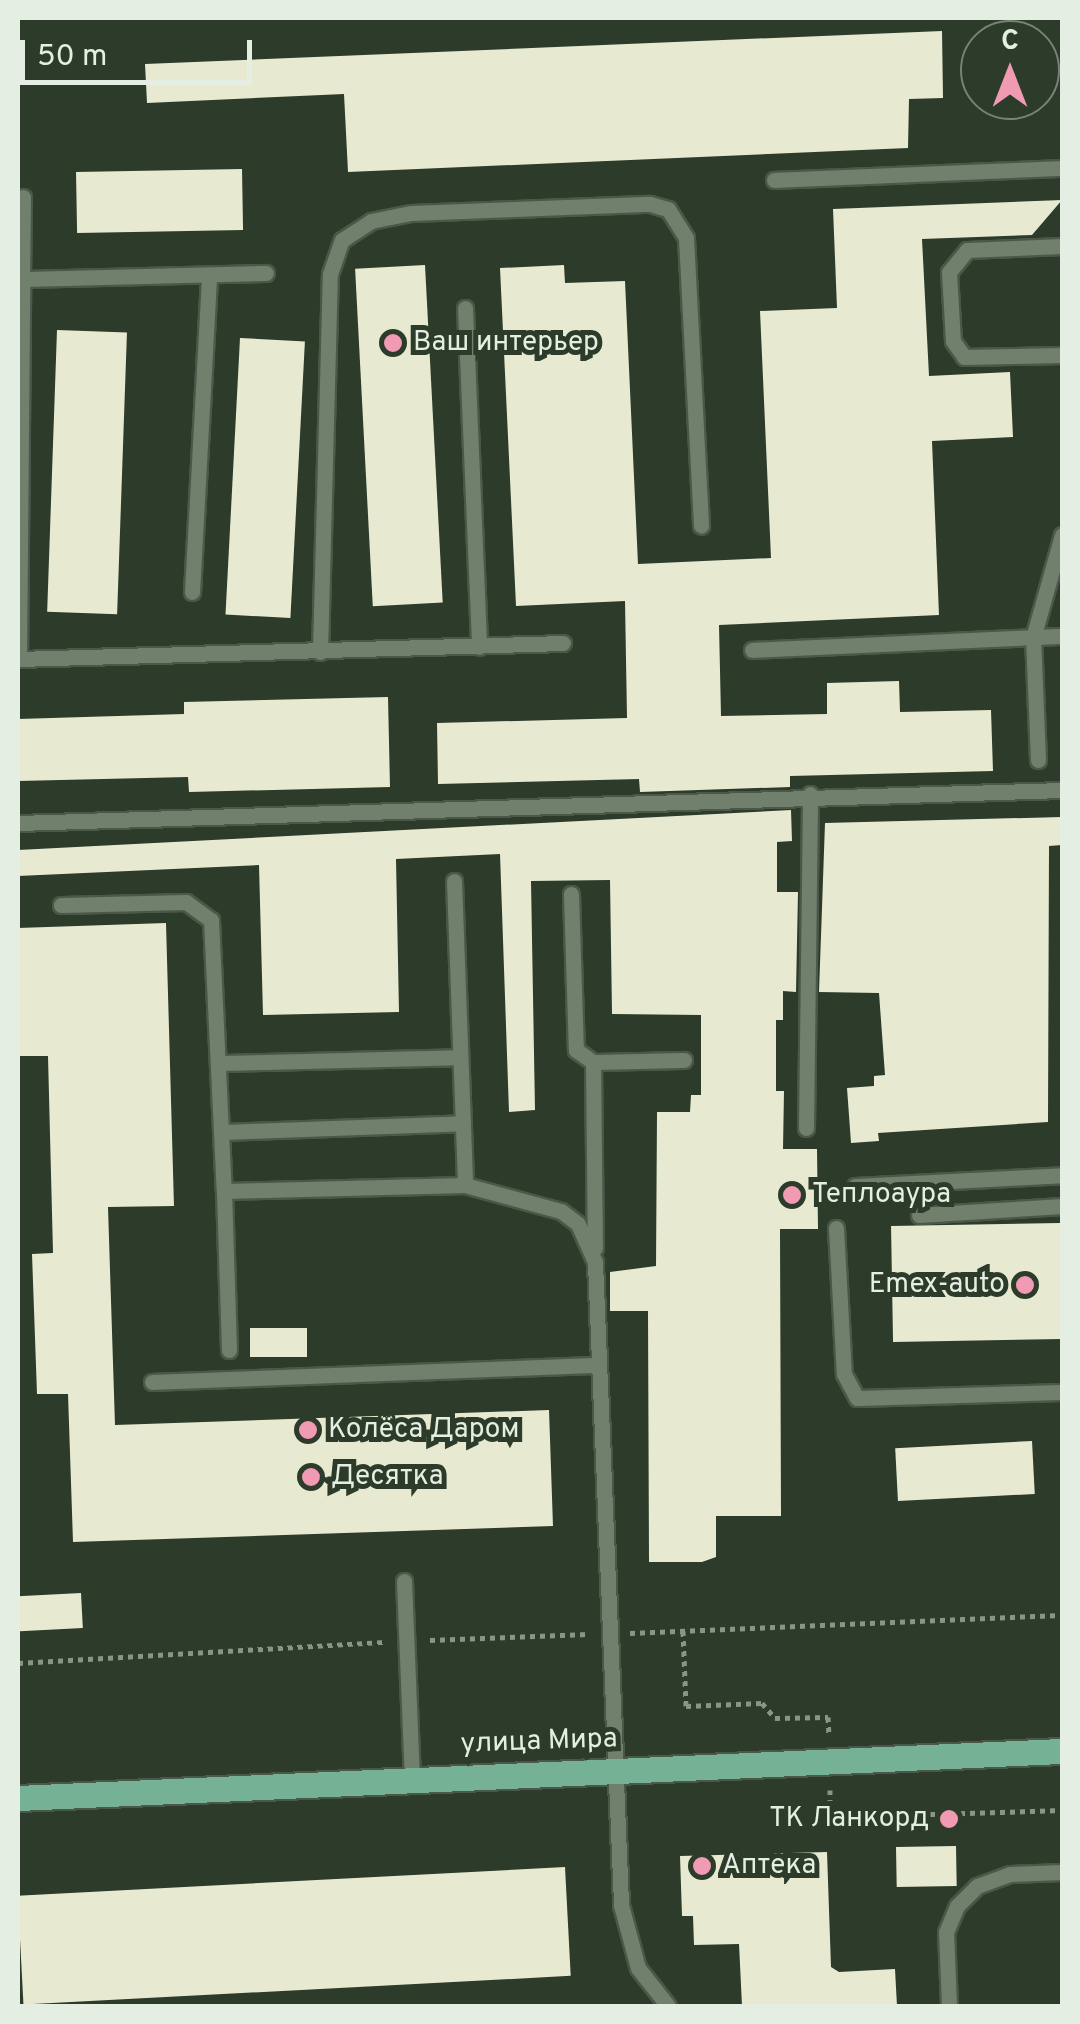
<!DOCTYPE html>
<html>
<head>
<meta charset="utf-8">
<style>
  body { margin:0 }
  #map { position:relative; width:1080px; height:2024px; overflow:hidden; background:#2d3b2a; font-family:Overpass,sans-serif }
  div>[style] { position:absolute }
  .building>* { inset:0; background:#e7ead1; transform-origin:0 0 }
  .path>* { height:5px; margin-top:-2.5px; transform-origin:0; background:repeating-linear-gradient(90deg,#899587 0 5px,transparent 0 10px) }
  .roads { filter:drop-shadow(2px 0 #4b5749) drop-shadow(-2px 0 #4b5749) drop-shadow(0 2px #4b5749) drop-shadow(0 -2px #4b5749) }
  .service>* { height:15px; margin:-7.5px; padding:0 7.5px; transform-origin:7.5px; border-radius:7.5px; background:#70806d }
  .primary>* { height:25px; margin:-12.5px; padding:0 12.5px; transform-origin:12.5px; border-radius:12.5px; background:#74b195 }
  .dots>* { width:28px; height:28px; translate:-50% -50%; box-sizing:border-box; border:5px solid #2d3b2a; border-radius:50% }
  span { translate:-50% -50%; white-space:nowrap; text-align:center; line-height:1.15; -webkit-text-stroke:10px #2d3b2a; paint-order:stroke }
  .poi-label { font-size:28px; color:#e5eee3 }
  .left { translate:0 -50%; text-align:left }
  .right { translate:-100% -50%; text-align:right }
  .street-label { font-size:28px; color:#e5eee3 }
  .frame { position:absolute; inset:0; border:20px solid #e5eee3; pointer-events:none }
  .north { position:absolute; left:960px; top:20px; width:100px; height:100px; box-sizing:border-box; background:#2d3b2a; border:2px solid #778374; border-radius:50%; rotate:0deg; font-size:28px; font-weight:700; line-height:40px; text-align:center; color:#e5eee3 }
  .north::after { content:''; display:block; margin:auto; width:35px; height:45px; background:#f19ab4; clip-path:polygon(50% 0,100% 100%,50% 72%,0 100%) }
  .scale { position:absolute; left:20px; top:40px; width:232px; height:45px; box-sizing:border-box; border:5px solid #e5eee3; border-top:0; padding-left:12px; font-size:30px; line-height:35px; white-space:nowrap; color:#e5eee3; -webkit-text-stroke:8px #2d3b2a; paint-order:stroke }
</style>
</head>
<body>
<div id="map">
  <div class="building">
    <div style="clip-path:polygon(942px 31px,943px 98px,909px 99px,908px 148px,348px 172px,344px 94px,147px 103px,145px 64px)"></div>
    <div style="left:242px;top:169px;width:61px;height:166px;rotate:89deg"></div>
    <div style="clip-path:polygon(1062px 200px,1032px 235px,922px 239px,929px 376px,1010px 372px,1013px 437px,932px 441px,939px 615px,719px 625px,721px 716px,827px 714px,827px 683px,899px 681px,900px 712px,991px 710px,993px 771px,790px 776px,790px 787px,640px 792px,639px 779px,438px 784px,437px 723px,627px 718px,625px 601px,516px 606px,500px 268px,564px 265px,565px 283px,625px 281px,638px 564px,771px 558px,760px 311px,837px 308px,833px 209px)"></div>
    <div style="left:425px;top:265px;width:338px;height:70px;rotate:87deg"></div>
    <div style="left:57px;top:330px;width:70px;height:282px;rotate:2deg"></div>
    <div style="left:240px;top:338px;width:65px;height:277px;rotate:3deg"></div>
    <div style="clip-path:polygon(388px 697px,390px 787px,189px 792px,188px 777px,18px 781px,18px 719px,184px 714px,184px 702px)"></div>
    <div style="clip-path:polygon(791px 810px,792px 841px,777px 842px,777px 892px,798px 892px,796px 992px,783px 991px,783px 1020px,776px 1020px,776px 1091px,784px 1091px,783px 1149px,817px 1149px,818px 1229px,780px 1229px,781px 1516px,716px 1516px,716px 1557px,702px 1562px,649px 1562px,648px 1311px,610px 1311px,610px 1272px,656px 1266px,657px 1112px,690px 1112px,691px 1095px,701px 1095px,701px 1015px,612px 1014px,610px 880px,531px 881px,535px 1110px,509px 1112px,500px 854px,396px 859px,399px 1012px,263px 1015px,259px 865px,18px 876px,18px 850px)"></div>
    <div style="clip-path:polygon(1062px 817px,1062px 845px,1049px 846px,1048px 1122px,878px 1133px,879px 1141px,851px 1143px,847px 1088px,874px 1086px,874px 1076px,885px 1075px,879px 993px,819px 992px,825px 823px)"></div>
    <div style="clip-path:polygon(166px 923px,174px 1206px,108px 1207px,115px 1425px,549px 1410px,553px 1526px,73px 1542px,68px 1394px,37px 1394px,32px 1254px,53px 1253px,48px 1056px,18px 1056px,18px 928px)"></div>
    <div style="left:1060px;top:1223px;width:116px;height:169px;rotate:89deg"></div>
    <div style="left:307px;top:1328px;width:29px;height:57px;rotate:90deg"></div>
    <div style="left:1032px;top:1441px;width:53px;height:137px;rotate:87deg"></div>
    <div style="left:81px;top:1593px;width:35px;height:63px;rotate:87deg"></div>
    <div style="left:956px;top:1846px;width:40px;height:60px;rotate:89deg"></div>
    <div style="clip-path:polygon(827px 1852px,831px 1967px,839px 1972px,895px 1969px,897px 2006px,742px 2006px,739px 1944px,694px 1945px,693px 1916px,682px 1916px,680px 1856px)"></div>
    <div style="left:565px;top:1867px;width:109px;height:548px;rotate:87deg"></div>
  </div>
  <div class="path">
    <div style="left:683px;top:1631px;width:75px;rotate:87.7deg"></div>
    <div style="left:686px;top:1706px;width:76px;rotate:-2.3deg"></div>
    <div style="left:762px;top:1703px;width:20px;rotate:49deg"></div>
    <div style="left:775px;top:1718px;width:53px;rotate:-1.1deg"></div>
    <div style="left:828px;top:1717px;width:17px;rotate:87deg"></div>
    <div style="left:630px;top:1633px;width:432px;rotate:-2.4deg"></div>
    <div style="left:430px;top:1640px;width:159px;rotate:-2.2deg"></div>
    <div style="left:18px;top:1663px;width:367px;rotate:-3.3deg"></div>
    <div style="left:830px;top:1790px;width:27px;rotate:90deg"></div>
    <div style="left:830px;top:1817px;width:232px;rotate:-1.7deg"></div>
  </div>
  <div class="roads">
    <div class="service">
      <div style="left:774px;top:180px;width:288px;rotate:-2.4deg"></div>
      <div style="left:1062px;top:246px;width:95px;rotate:177.6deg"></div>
      <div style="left:967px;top:250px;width:28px;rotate:129deg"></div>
      <div style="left:949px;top:272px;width:69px;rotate:86.7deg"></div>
      <div style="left:953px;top:341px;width:19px;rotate:55deg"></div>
      <div style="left:964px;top:357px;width:98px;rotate:-1.2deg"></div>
      <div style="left:22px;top:279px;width:82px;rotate:-89.3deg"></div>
      <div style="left:465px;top:308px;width:339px;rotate:87.6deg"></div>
      <div style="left:192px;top:592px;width:317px;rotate:-86.9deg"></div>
      <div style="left:752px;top:650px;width:310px;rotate:-2.6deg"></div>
      <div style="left:320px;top:652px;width:378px;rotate:-88.5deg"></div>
      <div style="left:330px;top:274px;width:36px;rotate:-71deg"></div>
      <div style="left:342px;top:240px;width:35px;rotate:-33deg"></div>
      <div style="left:371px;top:221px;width:41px;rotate:-11.3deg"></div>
      <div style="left:411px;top:213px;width:239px;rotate:-2.2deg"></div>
      <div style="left:650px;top:204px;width:19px;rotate:16deg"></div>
      <div style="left:668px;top:209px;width:34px;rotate:58deg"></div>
      <div style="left:686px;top:238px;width:288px;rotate:87deg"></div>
      <div style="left:18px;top:659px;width:545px;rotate:-1.68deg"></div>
      <div style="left:19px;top:659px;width:380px;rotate:-89.5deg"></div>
      <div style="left:22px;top:279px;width:244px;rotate:-1.4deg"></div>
      <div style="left:1038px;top:760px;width:122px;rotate:-92.3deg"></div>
      <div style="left:1033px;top:638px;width:107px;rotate:-74.3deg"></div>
      <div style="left:18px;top:823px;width:1045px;rotate:-1.81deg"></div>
      <div style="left:454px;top:881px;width:304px;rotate:87.9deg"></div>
      <div style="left:571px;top:894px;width:156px;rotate:88.2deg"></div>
      <div style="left:576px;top:1050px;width:21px;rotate:35deg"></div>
      <div style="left:593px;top:1062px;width:91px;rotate:-1.3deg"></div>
      <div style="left:61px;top:905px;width:125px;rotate:-1.4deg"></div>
      <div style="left:186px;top:902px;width:31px;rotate:36deg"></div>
      <div style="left:211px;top:920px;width:271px;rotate:87.3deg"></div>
      <div style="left:593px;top:1062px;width:186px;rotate:89.4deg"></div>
      <div style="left:220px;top:1063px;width:240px;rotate:-1.4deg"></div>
      <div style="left:806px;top:1128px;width:334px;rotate:-89.3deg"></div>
      <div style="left:222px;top:1132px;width:241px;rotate:-2.1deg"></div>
      <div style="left:855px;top:1186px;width:207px;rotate:-3deg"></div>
      <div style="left:919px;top:1215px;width:143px;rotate:-3.6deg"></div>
      <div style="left:836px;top:1228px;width:146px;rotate:86.9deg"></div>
      <div style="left:844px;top:1374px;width:27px;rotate:62deg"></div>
      <div style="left:857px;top:1398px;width:205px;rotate:-1.7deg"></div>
      <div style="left:229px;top:1350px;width:159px;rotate:-91.8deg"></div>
      <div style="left:224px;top:1191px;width:241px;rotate:-1.4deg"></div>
      <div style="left:465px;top:1185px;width:99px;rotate:15.2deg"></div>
      <div style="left:561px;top:1211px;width:21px;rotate:37deg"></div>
      <div style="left:578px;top:1224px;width:42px;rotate:65.9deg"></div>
      <div style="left:595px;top:1262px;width:644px;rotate:87.68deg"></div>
      <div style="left:621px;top:1905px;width:65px;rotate:74.9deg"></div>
      <div style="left:638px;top:1968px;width:48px;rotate:51.7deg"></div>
      <div style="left:152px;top:1382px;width:447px;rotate:-2.2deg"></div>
      <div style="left:404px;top:1581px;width:196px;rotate:87.7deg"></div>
      <div style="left:949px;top:2006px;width:74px;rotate:-92.3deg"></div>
      <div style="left:946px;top:1932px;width:28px;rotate:-67deg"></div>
      <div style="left:957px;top:1906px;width:28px;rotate:-45deg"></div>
      <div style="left:977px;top:1886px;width:35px;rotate:-20deg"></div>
      <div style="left:1010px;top:1874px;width:52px;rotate:-2.2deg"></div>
    </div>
    <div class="primary">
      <div style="left:18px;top:1798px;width:1045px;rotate:-2.58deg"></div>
    </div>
  </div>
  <div class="dots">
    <div style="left:393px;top:343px;background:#f19ab4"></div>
    <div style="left:792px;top:1195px;background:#f19ab4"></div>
    <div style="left:1025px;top:1285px;background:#f19ab4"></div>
    <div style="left:308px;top:1430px;background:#f19ab4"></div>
    <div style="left:311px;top:1477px;background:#f19ab4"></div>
    <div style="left:949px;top:1819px;background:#f19ab4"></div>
    <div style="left:702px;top:1866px;background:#f19ab4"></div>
  </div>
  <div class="poi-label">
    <span class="left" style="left:413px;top:343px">Ваш интерьер</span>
    <span class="left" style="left:812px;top:1195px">Теплоаура</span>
    <span class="right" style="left:1005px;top:1285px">Emex-auto</span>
    <span class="left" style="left:328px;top:1430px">Колёса Даром</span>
    <span class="left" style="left:331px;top:1477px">Десятка</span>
    <span class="right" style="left:929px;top:1819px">ТК Ланкорд</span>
    <span class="left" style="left:722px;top:1866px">Аптека</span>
  </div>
  <div class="street-label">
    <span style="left:539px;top:1742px;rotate:-2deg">улица Мира</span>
  </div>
  <div class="frame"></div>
  <div class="north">С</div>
  <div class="scale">50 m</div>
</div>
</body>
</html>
